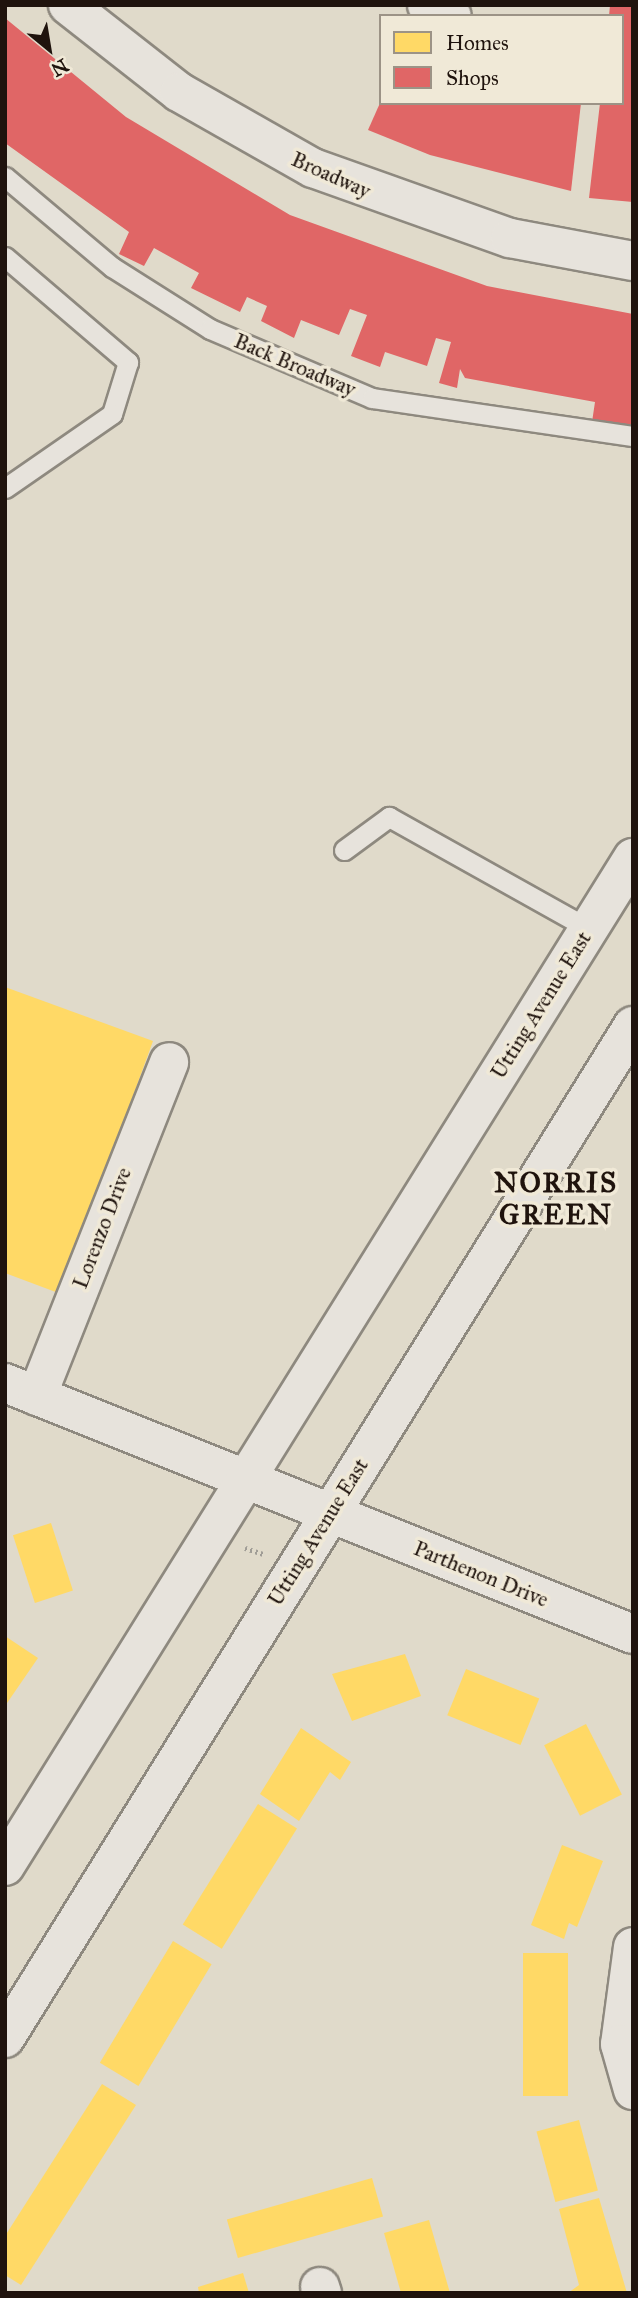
<!DOCTYPE html>
<html>
<head>
<meta charset="utf-8">
<style>
  body { margin:0 }
  #map { position:relative; width:638px; height:2298px; overflow:hidden; background:#e0daca; font-family:"IM FELL Great Primer",serif }
  div>[style] { position:absolute }
  .homes>* { inset:0; background:#ffd966; transform-origin:0 0 }
  .shops>* { inset:0; background:#e06666 }
  .path>* { height:4.5px; margin-top:-2.25px; transform-origin:0; background:repeating-linear-gradient(90deg,#a09d96 0 2px,transparent 0 5.5px) }
  .roads { filter:drop-shadow(2px 0 #8e897f) drop-shadow(-2px 0 #8e897f) drop-shadow(0 2px #8e897f) drop-shadow(0 -2px #8e897f) }
  .lane>* { height:19px; margin:-9.5px; padding:0 9.5px; transform-origin:9.5px; border-radius:9.5px; background:#e7e3dc }
  .street>* { height:38px; margin:-19px; padding:0 19px; transform-origin:19px; border-radius:19px; background:#e7e3dc }
  .secondary>* { height:38px; margin:-19px; padding:0 19px; transform-origin:19px; border-radius:19px; background:#e7e3dc }
  span { translate:-50% -50%; white-space:nowrap; text-align:center; line-height:1.15; -webkit-text-stroke:7px #f0e9d7; paint-order:stroke }
  .street-label { font-size:21px; color:#1f130d }
  .district-label { font-size:28px; color:#1f130d; font-weight:700; letter-spacing:2px }
  .frame { position:absolute; inset:0; border:7px solid #1f130d; pointer-events:none }
  .legend { position:absolute; left:379px; top:14px; width:245px; height:91px; box-sizing:border-box; background:#f0e9d7; border:2px solid #9c9386; margin:0; padding:9px 12px; list-style:none; font-size:21px; color:#1f130d }
  .legend li { display:flex; align-items:center; gap:14px; height:35px }
  .legend b { width:35px; border:2px solid #9c9386 }
  .north { position:absolute; left:14px; top:14px; width:70px; height:70px; -webkit-text-stroke:5px #f0e9d7; paint-order:stroke; rotate:150deg; font-size:19px; font-weight:700; line-height:28px; text-align:center; color:#1f130d }
  .north::after { content:''; display:block; margin:auto; width:24px; height:32px; background:#1f130d; clip-path:polygon(50% 0,100% 100%,50% 72%,0 100%) }
</style>
</head>
<body>
<div id="map">
  <div class="homes">
    <div style="clip-path:polygon(5px 987px,153px 1041px,61px 1294px,5px 1273px)"></div>
    <div style="left:51px;top:1523px;width:71px;height:40px;rotate:72deg"></div>
    <div style="clip-path:polygon(5px 1636px,38px 1658px,5px 1706px)"></div>
    <div style="clip-path:polygon(405px 1654px,421px 1696px,352px 1721px,332px 1674px)"></div>
    <div style="left:466px;top:1669px;width:79px;height:50px;rotate:22deg"></div>
    <div style="left:586px;top:1724px;width:79px;height:47px;rotate:63deg"></div>
    <div style="clip-path:polygon(301px 1728px,351px 1762px,340px 1780px,330px 1772px,299px 1821px,260px 1794px)"></div>
    <div style="left:258px;top:1804px;width:46px;height:142px;rotate:32deg"></div>
    <div style="clip-path:polygon(562px 1845px,603px 1861px,577px 1927px,569px 1923px,564px 1939px,531px 1925px)"></div>
    <div style="left:173px;top:1941px;width:45px;height:142px;rotate:31deg"></div>
    <div style="left:523px;top:1953px;width:45px;height:143px"></div>
    <div style="clip-path:polygon(102px 2084px,136px 2105px,21px 2285px,5px 2275px,5px 2236px)"></div>
    <div style="left:579px;top:2120px;width:73px;height:44px;rotate:75deg"></div>
    <div style="left:372px;top:2178px;width:40px;height:151px;rotate:74deg"></div>
    <div style="clip-path:polygon(599px 2198px,627px 2293px,568px 2293px,579px 2285px,559px 2209px)"></div>
    <div style="clip-path:polygon(429px 2220px,450px 2293px,401px 2293px,384px 2233px)"></div>
    <div style="clip-path:polygon(243px 2273px,249px 2293px,199px 2293px,198px 2287px)"></div>
  </div>
  <div class="shops">
    <div style="clip-path:polygon(610px 5px,633px 5px,633px 202px,589px 198px,600px 103px,622px 103px,622px 16px,609px 16px)"></div>
    <div style="clip-path:polygon(5px 18px,126px 117px,290px 215px,487px 286px,633px 314px,633px 429px,592px 422px,595px 402px,465px 378px,460px 369px,457px 388px,439px 383px,451px 342px,436px 338px,427px 366px,385px 352px,380px 367px,351px 356px,367px 315px,350px 309px,339px 335px,301px 320px,294px 338px,261px 321px,267px 306px,247px 297px,240px 312px,191px 288px,199px 273px,154px 248px,144px 266px,119px 254px,129px 232px,5px 143px)"></div>
    <div style="clip-path:polygon(380px 103px,581px 103px,571px 191px,430px 155px,368px 130px)"></div>
  </div>
  <div class="path">
    <div style="left:245px;top:1548px;width:19px;rotate:18deg"></div>
  </div>
  <div class="roads">
    <div class="lane">
      <div style="left:5px;top:177px;width:140px;rotate:40.1deg"></div>
      <div style="left:112px;top:267px;width:116px;rotate:32.3deg"></div>
      <div style="left:210px;top:329px;width:176px;rotate:23.1deg"></div>
      <div style="left:372px;top:398px;width:264px;rotate:8.3deg"></div>
      <div style="left:5px;top:257px;width:162px;rotate:40.5deg"></div>
      <div style="left:128px;top:362px;width:54px;rotate:107.1deg"></div>
      <div style="left:112px;top:414px;width:130px;rotate:145.3deg"></div>
      <div style="left:344px;top:850px;width:56px;rotate:-36.3deg"></div>
      <div style="left:389px;top:817px;width:229px;rotate:29.2deg"></div>
    </div>
    <div class="street">
      <div style="left:68px;top:5px;width:141px;rotate:38.1deg"></div>
      <div style="left:179px;top:92px;width:154px;rotate:29.6deg"></div>
      <div style="left:313px;top:168px;width:209px;rotate:19.6deg"></div>
      <div style="left:510px;top:238px;width:125px;rotate:10.6deg"></div>
      <div style="left:427px;top:5px;width:27px;rotate:24deg"></div>
      <div style="left:5px;top:1383px;width:676px;rotate:21.79deg"></div>
      <div style="left:37px;top:1396px;width:359px;rotate:-68.4deg"></div>
      <div style="left:633px;top:1947px;width:98px;rotate:97.6deg"></div>
      <div style="left:620px;top:2044px;width:48px;rotate:74.2deg"></div>
      <div style="left:320px;top:2287px;width:6px;rotate:72deg"></div>
    </div>
    <div class="secondary">
      <div style="left:5px;top:1866px;width:1188px;rotate:-58.08deg"></div>
      <div style="left:5px;top:2038px;width:1191px;rotate:-58.18deg"></div>
    </div>
  </div>
  <div class="street-label">
    <span style="left:331px;top:175px;rotate:24deg">Broadway</span>
    <span style="left:295px;top:365px;rotate:23deg">Back Broadway</span>
    <span style="left:541px;top:1005px;rotate:-58deg">Utting Avenue East</span>
    <span style="left:102px;top:1228px;rotate:-69deg">Lorenzo Drive</span>
    <span style="left:318px;top:1532px;rotate:-58deg">Utting Avenue East</span>
    <span style="left:481px;top:1574px;rotate:22deg">Parthenon Drive</span>
  </div>
  <div class="district-label">
    <span style="left:556px;top:1199px">NORRIS<br>GREEN</span>
  </div>
  <div class="frame"></div>
  <ul class="legend">
  <li><b style="height:19px;background:#ffd966"></b>Homes</li>
  <li><b style="height:19px;background:#e06666"></b>Shops</li>
  </ul>
  <div class="north">N</div>
</div>
</body>
</html>
